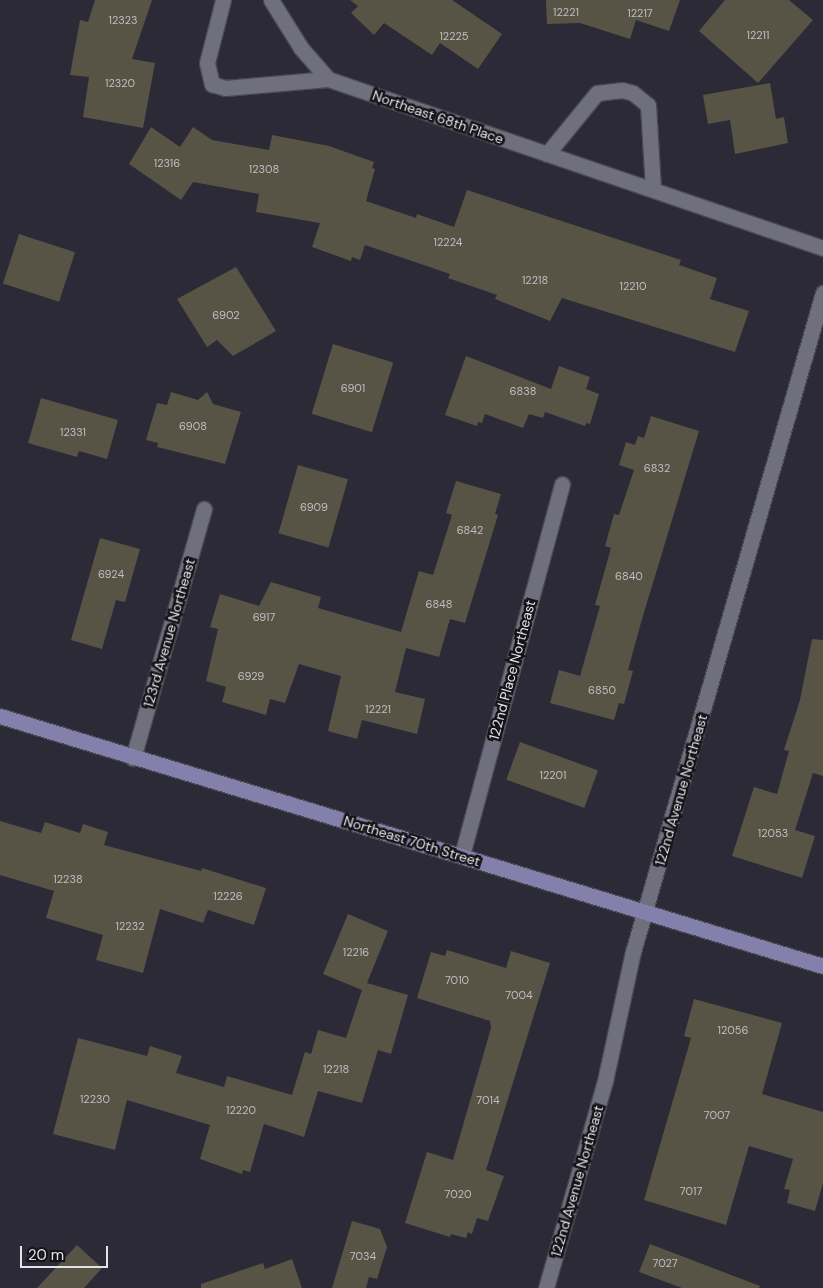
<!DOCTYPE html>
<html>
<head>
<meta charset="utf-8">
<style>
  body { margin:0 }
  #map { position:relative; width:823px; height:1288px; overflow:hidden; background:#2b2a36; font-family:"DM Sans",sans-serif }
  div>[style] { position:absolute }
  .building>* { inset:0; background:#575446; transform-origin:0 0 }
  .roads { filter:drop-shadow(1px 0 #494852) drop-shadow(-1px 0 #494852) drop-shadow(0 1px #494852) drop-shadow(0 -1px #494852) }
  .minor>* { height:15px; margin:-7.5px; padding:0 7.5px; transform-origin:7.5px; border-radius:7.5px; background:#706f7e }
  .major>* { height:15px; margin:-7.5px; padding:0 7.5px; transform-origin:7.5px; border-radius:7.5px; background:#8480ac }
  span { translate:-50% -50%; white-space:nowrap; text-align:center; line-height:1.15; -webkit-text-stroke:5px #131318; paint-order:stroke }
  .number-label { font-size:11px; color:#bfbec1 }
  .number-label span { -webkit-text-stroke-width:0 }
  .street-label { font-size:14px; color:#e2e2ea }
  .scale { position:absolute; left:20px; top:1246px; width:88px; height:22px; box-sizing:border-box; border:2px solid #e2e2ea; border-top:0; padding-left:6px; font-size:15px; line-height:18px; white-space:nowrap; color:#e2e2ea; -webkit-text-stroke:4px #131318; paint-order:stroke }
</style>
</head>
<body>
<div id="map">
  <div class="building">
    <div style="clip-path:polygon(95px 0,152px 0,132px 59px,155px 63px,143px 128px,83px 117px,89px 77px,70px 75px,80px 20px,88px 22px)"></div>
    <div style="clip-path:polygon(350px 0,452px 0,502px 34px,478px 69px,440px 43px,432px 55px,384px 23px,374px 35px,351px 13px,358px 6px)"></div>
    <div style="clip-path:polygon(546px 0,680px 0,669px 31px,636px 20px,630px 39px,580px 23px,547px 24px)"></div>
    <div style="clip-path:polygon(725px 0,789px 0,813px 20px,758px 83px,699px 31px)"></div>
    <div style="clip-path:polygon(770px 83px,776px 119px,784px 117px,788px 143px,735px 154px,730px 120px,708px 124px,703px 95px)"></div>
    <div style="clip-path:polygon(151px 127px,180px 147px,193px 127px,212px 140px,269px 150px,272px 135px,329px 146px,374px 162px,372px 168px,375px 169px,366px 201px,416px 218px,417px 214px,454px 227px,467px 190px,681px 260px,679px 265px,717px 278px,710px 299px,749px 311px,735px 352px,562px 298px,550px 321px,495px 299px,497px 295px,448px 278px,450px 274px,365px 245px,360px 260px,352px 257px,351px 261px,312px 247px,320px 223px,256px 212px,259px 194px,193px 182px,181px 200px,129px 164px)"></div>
    <div style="left:19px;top:234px;width:59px;height:52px;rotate:18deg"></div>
    <div style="clip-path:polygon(236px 267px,276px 331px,233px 356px,217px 340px,207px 347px,177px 299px)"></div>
    <div style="left:333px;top:344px;width:63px;height:73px;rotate:17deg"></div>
    <div style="clip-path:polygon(466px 356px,551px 389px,559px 366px,590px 377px,586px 389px,599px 394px,590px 424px,586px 423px,585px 426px,545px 412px,543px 418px,529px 414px,523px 428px,485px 414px,482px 423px,478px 422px,477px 426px,445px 415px)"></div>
    <div style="clip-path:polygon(171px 392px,198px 400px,207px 392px,213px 404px,241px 412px,225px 464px,157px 447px,158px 443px,146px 440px,157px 403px,167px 405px)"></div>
    <div style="clip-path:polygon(41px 398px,118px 420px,107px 459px,79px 451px,77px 457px,28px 443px)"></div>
    <div style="clip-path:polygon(651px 416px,699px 431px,642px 619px,628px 670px,633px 671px,624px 704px,619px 703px,614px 720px,550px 703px,559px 670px,580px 676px,600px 606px,595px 605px,611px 548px,605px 546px,614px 514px,619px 515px,634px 470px,619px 465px,626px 442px,635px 445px,638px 436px,644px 438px)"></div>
    <div style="left:298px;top:465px;width:52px;height:71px;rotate:16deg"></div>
    <div style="clip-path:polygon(456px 481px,501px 494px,495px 514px,498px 515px,465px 623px,450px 619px,439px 657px,406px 648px,395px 692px,425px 699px,417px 734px,362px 720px,357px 739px,328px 731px,341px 676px,299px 664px,285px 703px,270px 699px,266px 715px,222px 702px,226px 687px,206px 681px,218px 629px,210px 627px,220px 594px,259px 606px,271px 582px,321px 597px,318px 608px,401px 632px,419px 571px,433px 575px,452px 515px,446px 513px)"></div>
    <div style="clip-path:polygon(100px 538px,140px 549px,125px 602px,116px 600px,102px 649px,71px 640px)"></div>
    <div style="clip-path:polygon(812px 639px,823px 640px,823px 776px,813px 773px,795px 830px,815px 836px,802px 878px,732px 856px,754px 787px,777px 794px,789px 751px,784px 750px,800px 700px)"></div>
    <div style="left:520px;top:742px;width:83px;height:40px;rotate:20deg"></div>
    <div style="clip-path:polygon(0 821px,41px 833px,45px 822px,80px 833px,83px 824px,108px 832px,104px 845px,201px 871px,202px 868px,266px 888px,254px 925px,208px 910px,203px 923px,160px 909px,143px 973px,96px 960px,103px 935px,46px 918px,54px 891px,0 875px)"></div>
    <div style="clip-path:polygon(348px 914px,388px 931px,367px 983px,408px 995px,391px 1054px,378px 1050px,362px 1103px,318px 1091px,304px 1137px,264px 1124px,250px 1172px,243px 1170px,242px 1174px,200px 1159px,210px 1125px,127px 1100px,115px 1150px,53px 1134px,78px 1038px,147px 1056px,150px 1046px,182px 1056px,176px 1073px,224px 1087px,227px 1076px,292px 1095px,305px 1052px,311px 1054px,318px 1030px,346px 1038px,362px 990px,323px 974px)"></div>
    <div style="clip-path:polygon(447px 950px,506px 968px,511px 951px,550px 963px,486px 1170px,504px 1176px,488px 1221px,477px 1218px,472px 1234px,468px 1232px,466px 1238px,451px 1234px,450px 1237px,405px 1223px,427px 1152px,453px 1160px,491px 1028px,490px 1021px,417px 998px,431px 952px,445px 956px)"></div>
    <div style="clip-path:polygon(694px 999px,782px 1023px,762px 1094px,823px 1112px,823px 1183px,815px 1211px,787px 1203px,790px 1190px,784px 1189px,793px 1159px,749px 1146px,726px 1225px,644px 1200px,691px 1038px,684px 1036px)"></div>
    <div style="clip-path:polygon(352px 1221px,380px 1229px,387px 1247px,377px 1279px,369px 1277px,366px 1288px,332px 1288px)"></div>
    <div style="clip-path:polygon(650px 1244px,760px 1286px,759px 1288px,682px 1288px,639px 1272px)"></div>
    <div style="clip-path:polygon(77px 1245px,102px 1268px,84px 1288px,37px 1288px)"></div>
    <div style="clip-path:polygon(292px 1259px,302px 1288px,201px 1288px,201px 1284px,263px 1263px,265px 1269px)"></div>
  </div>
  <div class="roads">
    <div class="minor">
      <div style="left:223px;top:0;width:65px;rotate:104.3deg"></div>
      <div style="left:207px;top:63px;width:22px;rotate:77deg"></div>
      <div style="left:212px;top:84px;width:14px;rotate:17deg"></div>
      <div style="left:225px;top:88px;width:103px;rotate:-5deg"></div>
      <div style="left:328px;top:79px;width:523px;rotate:18.85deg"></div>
      <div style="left:271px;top:0;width:57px;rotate:58deg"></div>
      <div style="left:301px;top:48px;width:41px;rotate:48.9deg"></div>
      <div style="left:547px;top:154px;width:79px;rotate:-50.7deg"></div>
      <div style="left:597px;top:93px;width:25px;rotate:-7deg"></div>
      <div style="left:622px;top:90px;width:11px;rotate:15deg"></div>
      <div style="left:633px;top:93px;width:19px;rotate:39deg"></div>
      <div style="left:648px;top:105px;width:83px;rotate:86.6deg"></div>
      <div style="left:133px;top:758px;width:259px;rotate:-74.1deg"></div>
      <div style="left:462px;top:855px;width:384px;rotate:-74.9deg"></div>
      <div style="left:546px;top:1288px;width:215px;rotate:-74.1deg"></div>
      <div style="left:605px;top:1081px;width:132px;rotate:-77.8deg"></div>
      <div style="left:633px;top:952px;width:686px;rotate:-73.92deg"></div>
    </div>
    <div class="major">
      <div style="left:0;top:716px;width:860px;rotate:16.9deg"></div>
    </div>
  </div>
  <div class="number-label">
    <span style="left:566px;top:12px">12221</span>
    <span style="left:640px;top:13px">12217</span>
    <span style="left:123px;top:20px">12323</span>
    <span style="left:758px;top:35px">12211</span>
    <span style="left:454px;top:36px">12225</span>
    <span style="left:120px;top:83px">12320</span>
    <span style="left:167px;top:163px">12316</span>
    <span style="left:264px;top:169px">12308</span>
    <span style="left:448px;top:242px">12224</span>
    <span style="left:535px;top:280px">12218</span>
    <span style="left:633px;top:286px">12210</span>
    <span style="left:226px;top:315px">6902</span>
    <span style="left:353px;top:388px">6901</span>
    <span style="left:523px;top:391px">6838</span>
    <span style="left:193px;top:426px">6908</span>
    <span style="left:73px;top:432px">12331</span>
    <span style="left:657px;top:468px">6832</span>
    <span style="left:314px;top:507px">6909</span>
    <span style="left:470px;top:530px">6842</span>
    <span style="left:111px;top:574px">6924</span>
    <span style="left:629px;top:576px">6840</span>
    <span style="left:439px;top:604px">6848</span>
    <span style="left:264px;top:617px">6917</span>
    <span style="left:251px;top:676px">6929</span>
    <span style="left:602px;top:690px">6850</span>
    <span style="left:378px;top:709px">12221</span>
    <span style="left:553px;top:775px">12201</span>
    <span style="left:773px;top:833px">12053</span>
    <span style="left:68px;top:879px">12238</span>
    <span style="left:228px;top:896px">12226</span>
    <span style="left:130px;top:926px">12232</span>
    <span style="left:356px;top:952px">12216</span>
    <span style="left:457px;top:980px">7010</span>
    <span style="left:519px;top:995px">7004</span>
    <span style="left:733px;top:1030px">12056</span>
    <span style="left:336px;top:1069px">12218</span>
    <span style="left:95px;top:1099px">12230</span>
    <span style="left:488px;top:1100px">7014</span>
    <span style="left:241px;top:1110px">12220</span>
    <span style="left:717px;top:1115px">7007</span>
    <span style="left:691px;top:1191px">7017</span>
    <span style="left:458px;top:1194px">7020</span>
    <span style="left:363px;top:1256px">7034</span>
    <span style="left:665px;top:1263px">7027</span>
  </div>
  <div class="street-label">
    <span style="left:438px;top:117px;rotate:19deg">Northeast 68th Place</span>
    <span style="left:169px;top:633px;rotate:-74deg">123rd Avenue Northeast</span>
    <span style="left:512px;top:670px;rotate:-75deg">122nd Place Northeast</span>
    <span style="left:681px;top:790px;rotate:-74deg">122nd Avenue Northeast</span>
    <span style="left:412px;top:841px;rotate:17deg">Northeast 70th Street</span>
    <span style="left:577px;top:1181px;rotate:-74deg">122nd Avenue Northeast</span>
  </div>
  <div class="scale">20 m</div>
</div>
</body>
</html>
